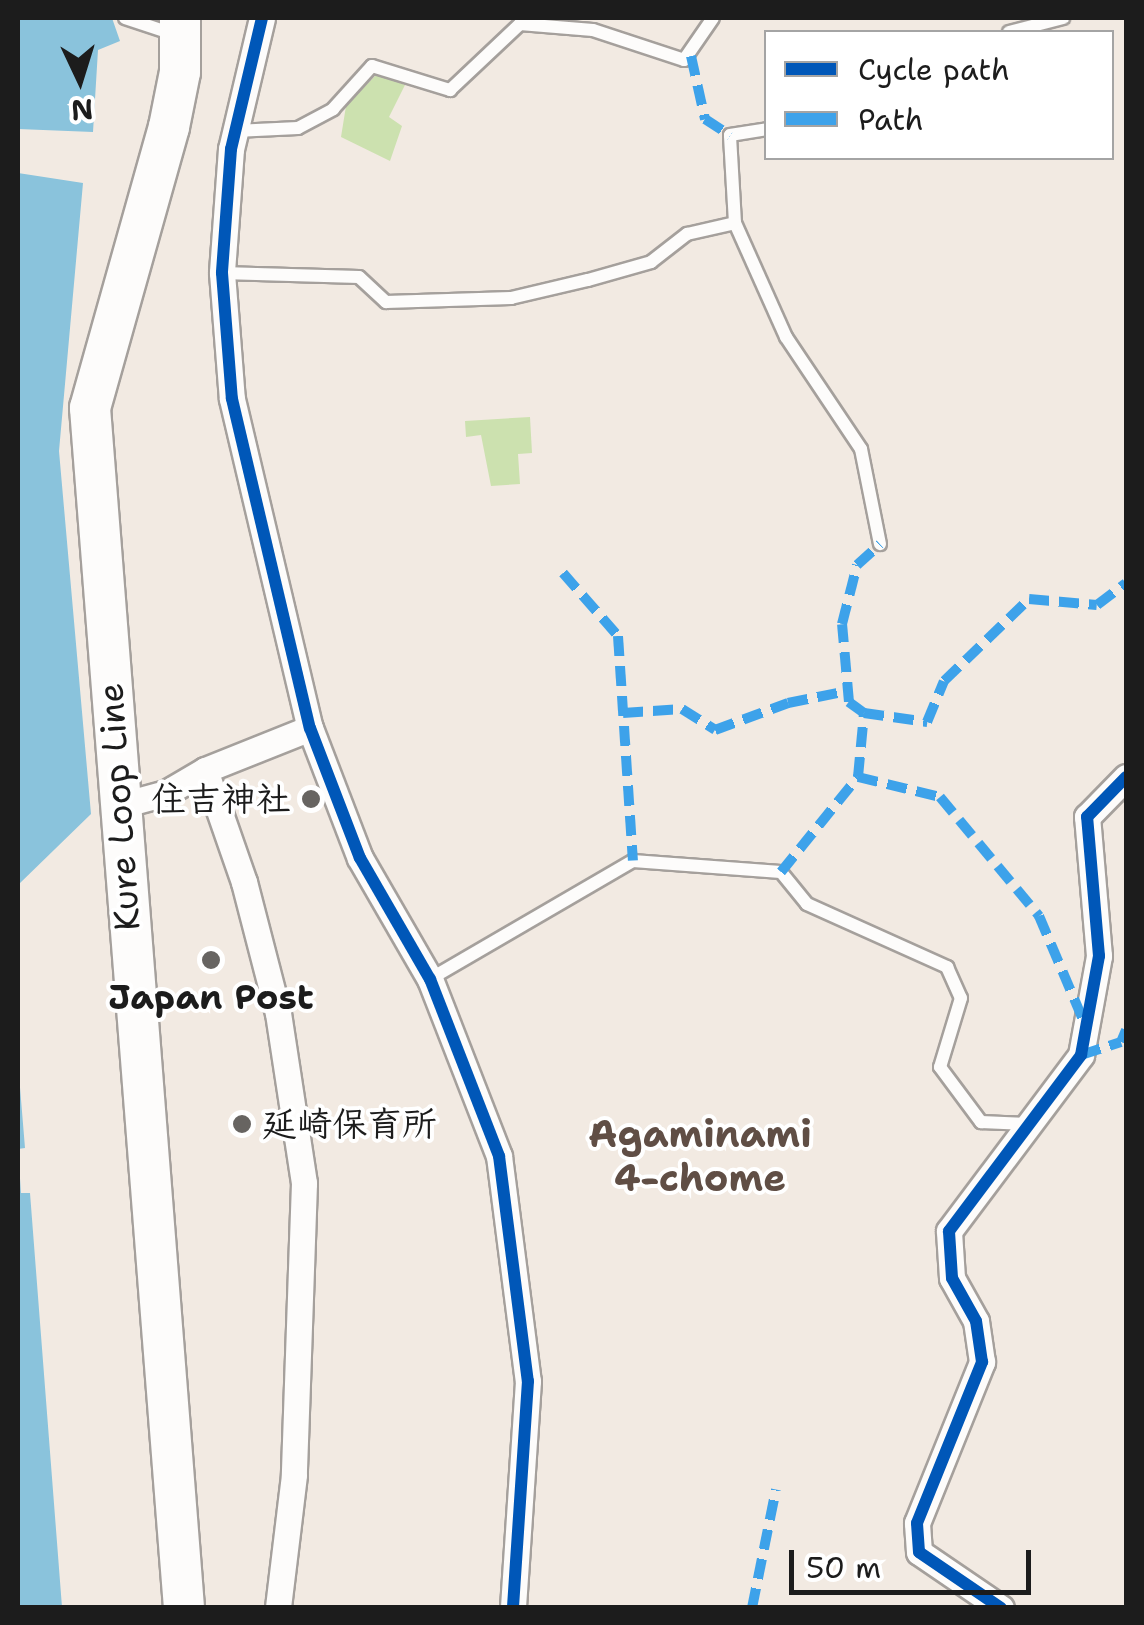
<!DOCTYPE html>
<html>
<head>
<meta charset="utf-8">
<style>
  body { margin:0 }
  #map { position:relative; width:1144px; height:1625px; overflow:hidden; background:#f2eae2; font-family:"Shantell Sans","Klee One",sans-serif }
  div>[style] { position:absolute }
  .green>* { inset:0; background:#cce1af }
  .water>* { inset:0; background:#8ac3dc }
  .roads { filter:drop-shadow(2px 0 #a5a09c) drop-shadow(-2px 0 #a5a09c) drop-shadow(0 2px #a5a09c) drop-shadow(0 -2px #a5a09c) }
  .service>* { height:12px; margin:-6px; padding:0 6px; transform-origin:6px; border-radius:6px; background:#fdfcfb }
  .minor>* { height:25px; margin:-12.5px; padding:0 12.5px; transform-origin:12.5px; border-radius:12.5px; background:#fdfcfb }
  .primary>* { height:40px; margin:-20px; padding:0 20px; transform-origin:20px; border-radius:20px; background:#fdfcfb }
  .quiet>* { height:10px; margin-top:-5px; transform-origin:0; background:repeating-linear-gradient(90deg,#3da2ea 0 20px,transparent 0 30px) }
  .cycleway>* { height:12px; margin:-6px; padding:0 6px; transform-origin:6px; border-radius:6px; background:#0057b8 }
  .dots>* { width:28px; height:28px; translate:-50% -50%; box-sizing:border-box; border:5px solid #fff; border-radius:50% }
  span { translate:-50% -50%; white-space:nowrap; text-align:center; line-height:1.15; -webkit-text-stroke:8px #fff; paint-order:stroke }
  .poi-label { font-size:35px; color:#1c1c1c; font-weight:700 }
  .right { translate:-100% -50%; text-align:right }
  .left { translate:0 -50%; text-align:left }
  .street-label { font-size:35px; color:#1c1c1c }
  .neighbourhood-label { font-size:38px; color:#604e45; font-weight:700 }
  .frame { position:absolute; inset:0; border:20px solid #1c1c1c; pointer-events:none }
  .legend { position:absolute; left:764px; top:30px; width:350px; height:130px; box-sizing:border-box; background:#fff; border:2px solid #a4a4a4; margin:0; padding:12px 18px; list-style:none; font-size:30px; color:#1c1c1c }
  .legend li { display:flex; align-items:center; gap:20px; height:50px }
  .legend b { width:50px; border:2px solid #a4a4a4 }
  .north { position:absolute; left:30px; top:30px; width:100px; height:100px; -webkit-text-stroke:8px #fff; paint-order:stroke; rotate:176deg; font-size:28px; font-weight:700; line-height:40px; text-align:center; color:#1c1c1c }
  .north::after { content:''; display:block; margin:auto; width:35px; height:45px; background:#1c1c1c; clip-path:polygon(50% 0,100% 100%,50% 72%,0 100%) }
  .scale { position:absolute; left:789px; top:1550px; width:242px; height:45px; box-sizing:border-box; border:5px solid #1c1c1c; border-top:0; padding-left:12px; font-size:30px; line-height:35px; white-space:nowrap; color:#1c1c1c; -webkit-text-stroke:8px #fff; paint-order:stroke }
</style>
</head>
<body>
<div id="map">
  <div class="green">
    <div style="clip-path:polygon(377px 74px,405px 85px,389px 117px,402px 126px,390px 161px,341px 137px,346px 106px)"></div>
    <div style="clip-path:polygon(530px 417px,532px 453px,518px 454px,520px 484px,491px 486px,481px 435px,466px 437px,465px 421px)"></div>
  </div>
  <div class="water">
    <div style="clip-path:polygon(18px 18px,112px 18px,120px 41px,98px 50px,93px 132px,18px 129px)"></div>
    <div style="clip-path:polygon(18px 173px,83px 183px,59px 451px,91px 814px,18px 885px)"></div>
    <div style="clip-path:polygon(18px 1063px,25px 1148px,18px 1149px,21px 1193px,30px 1193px,62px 1607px,18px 1607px)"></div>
  </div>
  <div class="roads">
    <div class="service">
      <div style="left:125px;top:18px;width:51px;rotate:18.4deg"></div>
      <div style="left:1009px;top:32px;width:56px;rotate:-14.5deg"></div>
      <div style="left:235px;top:131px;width:63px;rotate:-2.7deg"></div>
      <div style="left:298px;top:128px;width:40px;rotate:-28deg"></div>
      <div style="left:333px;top:109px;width:58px;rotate:-47.8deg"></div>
      <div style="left:372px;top:66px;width:82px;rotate:17.1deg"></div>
      <div style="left:450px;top:90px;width:96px;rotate:-43.3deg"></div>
      <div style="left:520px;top:24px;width:73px;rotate:4.7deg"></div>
      <div style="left:593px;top:30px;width:96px;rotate:18.2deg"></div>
      <div style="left:684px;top:60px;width:51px;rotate:-55.4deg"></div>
      <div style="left:735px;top:223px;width:125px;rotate:65.9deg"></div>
      <div style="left:786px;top:337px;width:135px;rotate:56.2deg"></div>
      <div style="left:861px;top:449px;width:97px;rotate:78.7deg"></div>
      <div style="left:222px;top:273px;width:137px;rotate:1.7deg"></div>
      <div style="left:359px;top:277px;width:37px;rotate:43deg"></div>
      <div style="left:386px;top:302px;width:125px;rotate:-1.8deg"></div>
      <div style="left:511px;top:298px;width:79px;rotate:-13.2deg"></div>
      <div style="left:588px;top:280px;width:66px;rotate:-15.9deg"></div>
      <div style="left:651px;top:262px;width:46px;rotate:-37.9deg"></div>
      <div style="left:687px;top:234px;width:49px;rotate:-12.9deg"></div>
      <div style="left:735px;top:223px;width:88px;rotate:-93.3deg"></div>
      <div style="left:730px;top:135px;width:36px;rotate:-9deg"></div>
      <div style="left:430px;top:979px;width:235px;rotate:-30.2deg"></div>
      <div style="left:633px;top:861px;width:148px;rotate:4.3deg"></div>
      <div style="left:781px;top:872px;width:41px;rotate:50.9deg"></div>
      <div style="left:807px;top:904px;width:154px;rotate:24.2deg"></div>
      <div style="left:947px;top:967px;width:34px;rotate:66deg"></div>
      <div style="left:961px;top:998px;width:72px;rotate:106.9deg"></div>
      <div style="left:940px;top:1067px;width:69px;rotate:53.3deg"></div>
      <div style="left:981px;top:1122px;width:46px;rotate:2.5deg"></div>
    </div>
    <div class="minor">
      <div style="left:262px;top:18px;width:135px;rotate:103.3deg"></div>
      <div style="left:231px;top:149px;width:124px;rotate:94.2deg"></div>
      <div style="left:222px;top:273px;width:126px;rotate:85.5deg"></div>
      <div style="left:232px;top:399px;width:338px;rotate:76.7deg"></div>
      <div style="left:310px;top:728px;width:139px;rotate:69deg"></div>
      <div style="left:360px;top:858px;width:140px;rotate:60deg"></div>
      <div style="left:430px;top:979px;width:190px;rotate:68.7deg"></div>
      <div style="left:499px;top:1156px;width:227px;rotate:82.7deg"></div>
      <div style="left:528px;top:1381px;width:227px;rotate:93.8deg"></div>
      <div style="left:205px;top:770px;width:119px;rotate:70.8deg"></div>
      <div style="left:244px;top:882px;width:135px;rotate:75.5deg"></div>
      <div style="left:278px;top:1013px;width:172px;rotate:81.3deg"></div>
      <div style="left:304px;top:1183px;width:292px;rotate:92deg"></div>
      <div style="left:294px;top:1475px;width:134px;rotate:96.9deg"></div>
      <div style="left:118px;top:806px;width:50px;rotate:-15.2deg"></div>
      <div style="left:166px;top:793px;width:45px;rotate:-30.5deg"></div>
      <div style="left:205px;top:770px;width:113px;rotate:-21.8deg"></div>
      <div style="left:1001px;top:1608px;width:99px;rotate:-145.7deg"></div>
      <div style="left:919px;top:1552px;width:29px;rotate:-94deg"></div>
      <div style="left:917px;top:1523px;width:174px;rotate:-68deg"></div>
      <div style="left:982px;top:1362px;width:41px;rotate:-98.3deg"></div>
      <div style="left:976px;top:1321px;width:49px;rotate:-119.2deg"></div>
      <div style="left:952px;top:1278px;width:47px;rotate:-93.7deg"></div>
      <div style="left:949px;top:1231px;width:220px;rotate:-53.1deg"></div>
      <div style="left:1081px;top:1055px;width:101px;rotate:-79.7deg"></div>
      <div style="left:1099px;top:956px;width:140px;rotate:-94.9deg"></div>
      <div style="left:1087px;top:817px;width:56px;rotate:-45.7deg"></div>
    </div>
    <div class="primary">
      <div style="left:180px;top:18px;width:54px;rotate:90deg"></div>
      <div style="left:180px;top:72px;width:56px;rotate:101.3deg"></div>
      <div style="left:169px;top:127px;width:292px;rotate:105.7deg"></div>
      <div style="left:90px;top:408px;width:1204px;rotate:85.52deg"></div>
    </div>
  </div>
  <div class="quiet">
    <div style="left:691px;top:56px;width:65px;rotate:77.5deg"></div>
    <div style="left:705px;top:119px;width:30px;rotate:33deg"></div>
    <div style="left:563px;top:573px;width:84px;rotate:48.9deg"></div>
    <div style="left:618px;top:636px;width:225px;rotate:86.2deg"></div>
    <div style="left:623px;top:713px;width:59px;rotate:-3.9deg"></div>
    <div style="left:682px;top:709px;width:39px;rotate:32deg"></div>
    <div style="left:715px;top:730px;width:78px;rotate:-20.3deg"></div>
    <div style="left:788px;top:703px;width:60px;rotate:-11.5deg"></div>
    <div style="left:864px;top:713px;width:64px;rotate:8.1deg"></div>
    <div style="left:927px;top:722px;width:44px;rotate:-67.5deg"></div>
    <div style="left:944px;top:681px;width:118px;rotate:-44deg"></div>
    <div style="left:1029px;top:599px;width:68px;rotate:5deg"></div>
    <div style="left:1097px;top:605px;width:36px;rotate:-37deg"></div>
    <div style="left:858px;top:777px;width:84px;rotate:13.7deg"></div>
    <div style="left:940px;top:797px;width:155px;rotate:50.2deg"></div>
    <div style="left:1039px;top:916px;width:115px;rotate:67deg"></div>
    <div style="left:781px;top:872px;width:122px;rotate:-51deg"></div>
    <div style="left:858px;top:777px;width:64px;rotate:-84.6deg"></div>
    <div style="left:864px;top:713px;width:19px;rotate:-144deg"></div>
    <div style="left:849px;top:702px;width:78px;rotate:-95.1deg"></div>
    <div style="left:842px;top:624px;width:61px;rotate:-75.7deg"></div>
    <div style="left:857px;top:565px;width:31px;rotate:-42deg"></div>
    <div style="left:1081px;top:1055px;width:42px;rotate:-18deg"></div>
    <div style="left:1121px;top:1042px;width:13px;rotate:-67deg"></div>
    <div style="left:752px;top:1608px;width:121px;rotate:-78.6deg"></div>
  </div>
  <div class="cycleway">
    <div style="left:262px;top:18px;width:135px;rotate:103.3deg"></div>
    <div style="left:231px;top:149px;width:124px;rotate:94.2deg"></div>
    <div style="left:222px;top:273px;width:126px;rotate:85.5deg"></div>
    <div style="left:232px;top:399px;width:338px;rotate:76.7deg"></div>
    <div style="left:310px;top:728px;width:139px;rotate:69deg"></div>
    <div style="left:360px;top:858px;width:140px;rotate:60deg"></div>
    <div style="left:430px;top:979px;width:190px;rotate:68.7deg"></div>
    <div style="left:499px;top:1156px;width:227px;rotate:82.7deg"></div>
    <div style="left:528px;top:1381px;width:227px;rotate:93.8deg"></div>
    <div style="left:1001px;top:1608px;width:99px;rotate:-145.7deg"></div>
    <div style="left:919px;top:1552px;width:29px;rotate:-94deg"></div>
    <div style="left:917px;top:1523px;width:174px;rotate:-68deg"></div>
    <div style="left:982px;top:1362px;width:41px;rotate:-98.3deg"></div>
    <div style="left:976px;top:1321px;width:49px;rotate:-119.2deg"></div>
    <div style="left:952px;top:1278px;width:47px;rotate:-93.7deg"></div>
    <div style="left:949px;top:1231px;width:220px;rotate:-53.1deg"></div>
    <div style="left:1081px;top:1055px;width:101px;rotate:-79.7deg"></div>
    <div style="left:1099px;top:956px;width:140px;rotate:-94.9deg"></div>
    <div style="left:1087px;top:817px;width:56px;rotate:-45.7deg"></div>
  </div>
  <div class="dots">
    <div style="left:311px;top:799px;background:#676461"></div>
    <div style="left:211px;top:960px;background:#676461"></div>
    <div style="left:242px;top:1124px;background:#676461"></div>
  </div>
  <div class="poi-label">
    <span class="right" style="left:291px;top:799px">住吉神社</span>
    <span style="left:211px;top:997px">Japan Post</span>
    <span class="left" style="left:262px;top:1124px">延崎保育所</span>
  </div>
  <div class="street-label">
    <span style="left:119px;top:807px;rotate:-94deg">Kure Loop Line</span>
  </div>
  <div class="neighbourhood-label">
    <span style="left:700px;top:1156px">Agaminami<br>4-chome</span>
  </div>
  <div class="frame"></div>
  <ul class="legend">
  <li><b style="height:12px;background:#0057b8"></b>Cycle path</li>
  <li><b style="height:12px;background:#3da2ea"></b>Path</li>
  </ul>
  <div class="north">N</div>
  <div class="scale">50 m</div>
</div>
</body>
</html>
